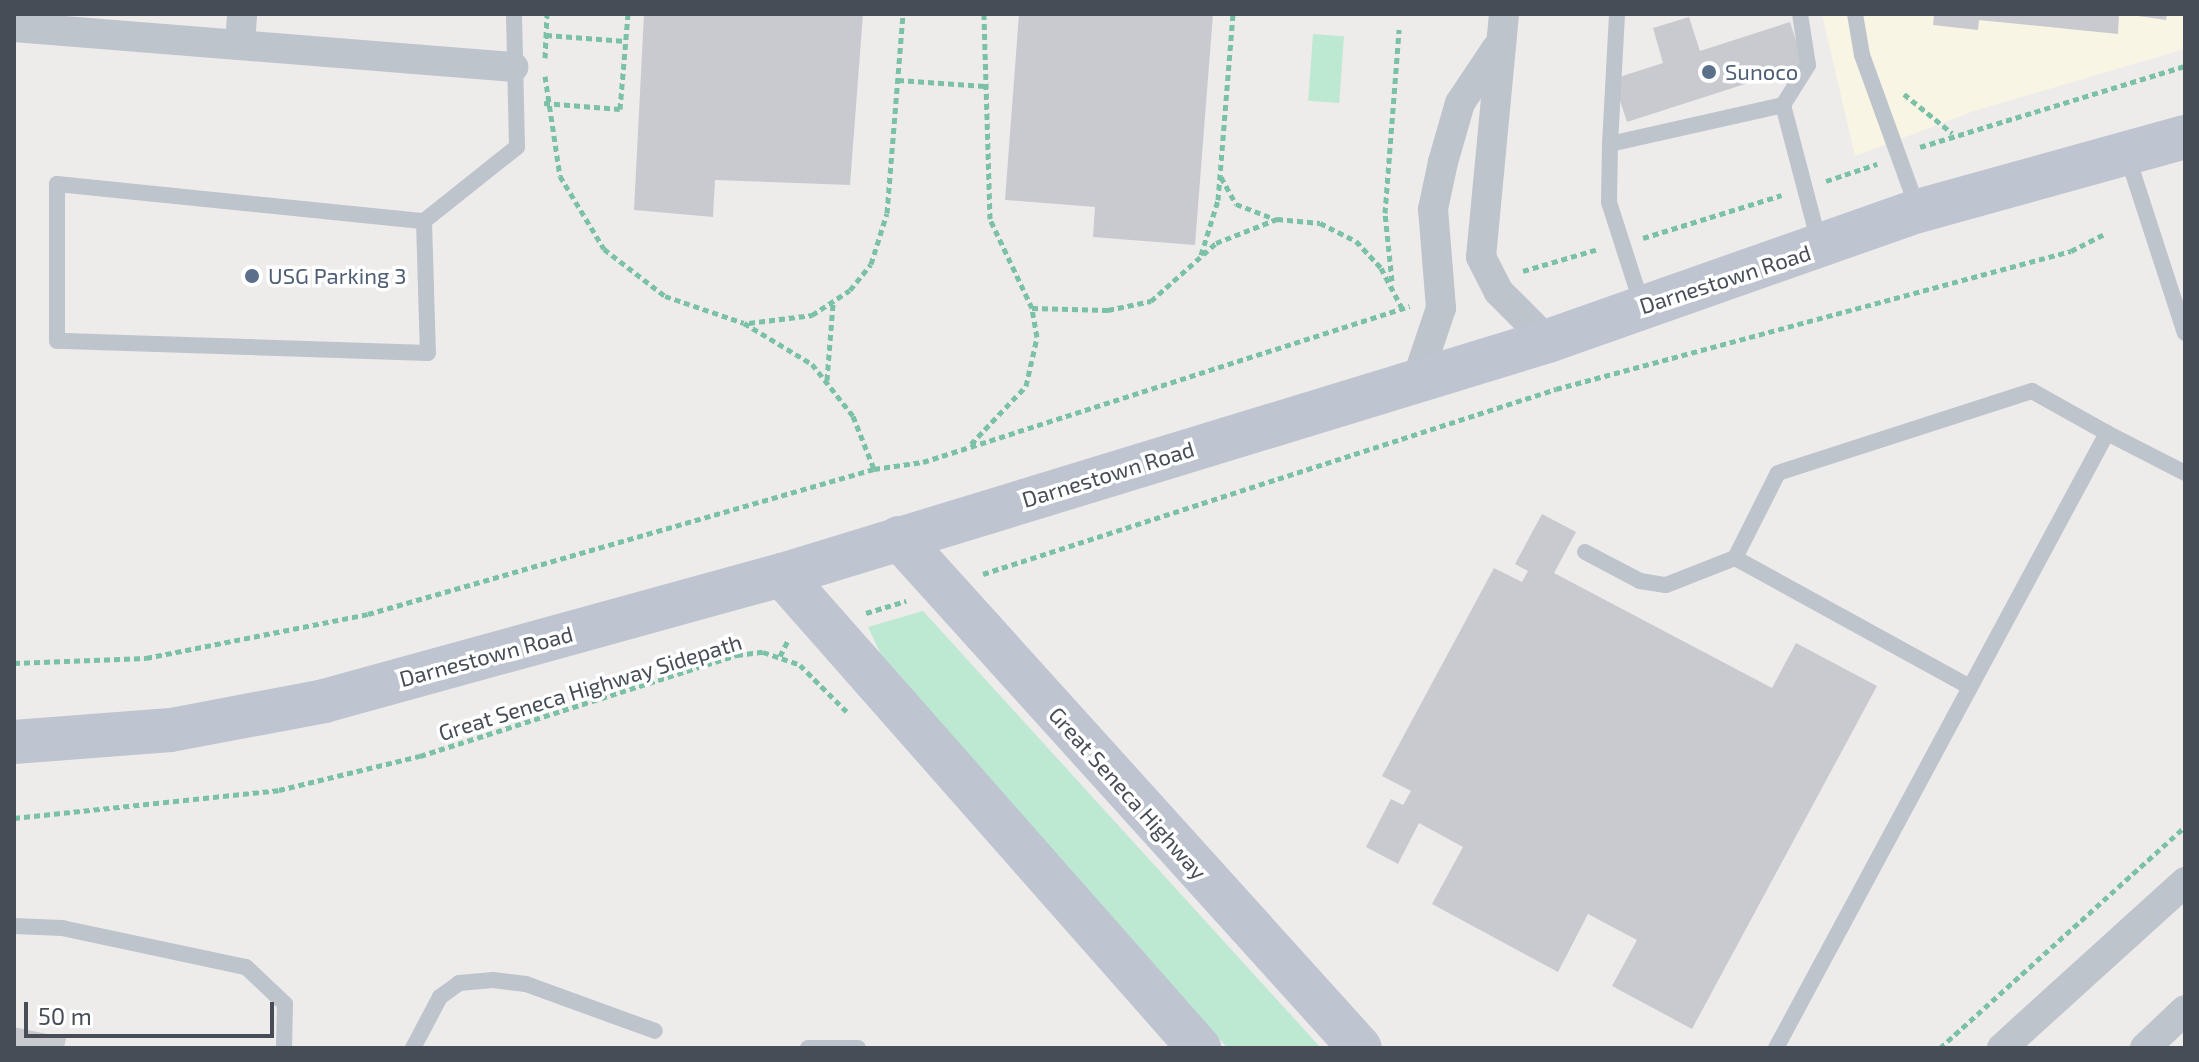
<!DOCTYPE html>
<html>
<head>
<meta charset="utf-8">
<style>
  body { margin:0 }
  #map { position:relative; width:2199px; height:1062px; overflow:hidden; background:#eeebeb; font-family:"Exo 2",sans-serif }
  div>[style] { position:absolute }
  .commercial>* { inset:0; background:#f8f5e5 }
  .green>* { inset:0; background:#bde8d2; transform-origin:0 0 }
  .building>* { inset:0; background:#c9cad0 }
  .path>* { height:5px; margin-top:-2.5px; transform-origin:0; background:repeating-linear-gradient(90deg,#7ac1a6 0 6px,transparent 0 10px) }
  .service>* { height:16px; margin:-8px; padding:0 8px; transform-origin:8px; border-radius:8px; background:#bec4cc }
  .minor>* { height:30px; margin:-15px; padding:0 15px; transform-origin:15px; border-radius:15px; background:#bec4cc }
  .secondary>* { height:44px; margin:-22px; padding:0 22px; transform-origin:22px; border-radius:22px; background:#bec5d0 }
  .dots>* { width:22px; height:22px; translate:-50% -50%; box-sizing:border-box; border:4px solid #fff; border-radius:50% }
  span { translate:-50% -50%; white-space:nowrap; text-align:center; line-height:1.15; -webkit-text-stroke:7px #fff; paint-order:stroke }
  .service-label { font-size:22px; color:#4e5e75 }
  .left { translate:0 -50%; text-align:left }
  .street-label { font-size:22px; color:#464d56 }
  .frame { position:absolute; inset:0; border:16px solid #464d56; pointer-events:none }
  .scale { position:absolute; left:24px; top:1002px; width:250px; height:36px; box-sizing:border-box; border:4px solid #464d56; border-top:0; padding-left:10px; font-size:24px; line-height:28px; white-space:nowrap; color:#464d56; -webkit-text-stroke:6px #fff; paint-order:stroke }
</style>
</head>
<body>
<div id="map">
  <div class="commercial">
    <div style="clip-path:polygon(1822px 14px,2185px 14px,2185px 49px,1974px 111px,1855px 156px)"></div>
  </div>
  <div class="green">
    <div style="left:1313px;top:34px;width:31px;height:67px;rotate:4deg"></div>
    <div style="clip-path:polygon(923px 611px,1321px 1048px,1228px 1048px,1209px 1029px,887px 667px,868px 627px)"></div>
  </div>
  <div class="building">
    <div style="clip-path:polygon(644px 14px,863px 14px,850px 185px,715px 180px,713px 217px,634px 210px)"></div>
    <div style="clip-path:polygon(1019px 14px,1213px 14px,1195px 245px,1093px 237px,1095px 207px,1005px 200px)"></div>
    <div style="clip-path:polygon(1934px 14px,2119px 14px,2118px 34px,1979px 20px,1978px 30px,1933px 25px)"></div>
    <div style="clip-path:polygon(2124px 14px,2167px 14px,2166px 20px)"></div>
    <div style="clip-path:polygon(1689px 17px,1700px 51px,1790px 22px,1804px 65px,1627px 122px,1613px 79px,1663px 63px,1653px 28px)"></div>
    <div style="clip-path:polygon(1542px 514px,1576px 532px,1554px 573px,1772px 688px,1796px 643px,1877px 686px,1692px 1029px,1612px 986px,1637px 940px,1588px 914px,1558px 972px,1432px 904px,1463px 847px,1419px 823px,1398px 864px,1366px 847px,1391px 799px,1403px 805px,1411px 791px,1382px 776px,1494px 568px,1522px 582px,1528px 571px,1515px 564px)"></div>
    <div style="clip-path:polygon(14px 1027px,66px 1038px,64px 1048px,14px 1048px)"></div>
  </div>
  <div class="path">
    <div style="left:546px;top:35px;width:80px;rotate:4.3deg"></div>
    <div style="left:545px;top:58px;width:44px;rotate:-87.4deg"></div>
    <div style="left:545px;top:76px;width:101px;rotate:81.5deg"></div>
    <div style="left:560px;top:176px;width:85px;rotate:58.9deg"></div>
    <div style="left:604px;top:249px;width:77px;rotate:37.6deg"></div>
    <div style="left:665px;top:296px;width:83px;rotate:18.9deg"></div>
    <div style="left:744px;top:323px;width:79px;rotate:31.1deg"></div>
    <div style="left:812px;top:364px;width:66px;rotate:51.7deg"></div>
    <div style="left:853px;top:416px;width:57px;rotate:68.4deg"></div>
    <div style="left:898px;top:80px;width:87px;rotate:3.9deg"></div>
    <div style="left:1904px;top:94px;width:62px;rotate:39.1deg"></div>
    <div style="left:544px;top:103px;width:76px;rotate:4.5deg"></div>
    <div style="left:620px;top:109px;width:95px;rotate:-85.2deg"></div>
    <div style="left:1920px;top:147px;width:277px;rotate:-17deg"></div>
    <div style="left:1221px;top:177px;width:31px;rotate:61deg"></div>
    <div style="left:1236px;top:204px;width:39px;rotate:21deg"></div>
    <div style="left:1826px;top:181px;width:54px;rotate:-18.4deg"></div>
    <div style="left:1643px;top:238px;width:145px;rotate:-17.2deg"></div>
    <div style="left:1201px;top:255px;width:58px;rotate:-72.8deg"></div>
    <div style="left:1218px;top:200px;width:187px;rotate:-85.4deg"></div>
    <div style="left:1523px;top:271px;width:78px;rotate:-16.3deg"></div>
    <div style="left:1392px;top:281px;width:68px;rotate:-95.9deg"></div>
    <div style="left:1385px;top:213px;width:184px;rotate:-85.6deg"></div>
    <div style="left:1032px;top:308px;width:76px;rotate:1.5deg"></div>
    <div style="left:1108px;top:310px;width:44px;rotate:-11.8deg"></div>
    <div style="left:1151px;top:301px;width:87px;rotate:-41.7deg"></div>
    <div style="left:1216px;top:243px;width:66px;rotate:-21.5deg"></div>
    <div style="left:1277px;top:219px;width:43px;rotate:5.3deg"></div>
    <div style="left:1320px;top:223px;width:40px;rotate:26.6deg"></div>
    <div style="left:1356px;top:241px;width:37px;rotate:47deg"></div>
    <div style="left:1381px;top:268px;width:45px;rotate:62.3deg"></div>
    <div style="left:749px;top:323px;width:64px;rotate:-7.2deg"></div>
    <div style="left:812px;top:315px;width:45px;rotate:-33.3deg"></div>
    <div style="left:850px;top:290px;width:33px;rotate:-51deg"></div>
    <div style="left:871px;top:264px;width:53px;rotate:-72.6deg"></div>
    <div style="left:887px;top:213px;width:200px;rotate:-85.4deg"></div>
    <div style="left:827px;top:380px;width:76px;rotate:-85.5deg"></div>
    <div style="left:971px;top:444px;width:80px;rotate:-46.5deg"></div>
    <div style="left:1026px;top:386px;width:50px;rotate:-77.3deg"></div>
    <div style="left:1037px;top:337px;width:29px;rotate:-100deg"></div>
    <div style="left:1032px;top:308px;width:98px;rotate:-115.3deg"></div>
    <div style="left:990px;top:219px;width:205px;rotate:-91.7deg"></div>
    <div style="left:983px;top:574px;width:602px;rotate:-17.89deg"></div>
    <div style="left:1556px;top:389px;width:533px;rotate:-15deg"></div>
    <div style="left:2071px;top:251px;width:37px;rotate:-27deg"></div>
    <div style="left:866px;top:613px;width:42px;rotate:-16.7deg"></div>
    <div style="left:780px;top:656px;width:18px;rotate:-63deg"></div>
    <div style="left:14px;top:663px;width:132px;rotate:-2.2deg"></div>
    <div style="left:146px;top:658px;width:226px;rotate:-11.2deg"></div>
    <div style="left:368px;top:614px;width:526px;rotate:-15.99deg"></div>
    <div style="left:874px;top:469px;width:49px;rotate:-8.1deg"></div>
    <div style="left:923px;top:462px;width:511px;rotate:-17.76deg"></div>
    <div style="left:14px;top:818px;width:266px;rotate:-6deg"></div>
    <div style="left:279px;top:790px;width:145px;rotate:-13.6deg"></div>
    <div style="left:420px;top:756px;width:333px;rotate:-17.7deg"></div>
    <div style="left:737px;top:655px;width:26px;rotate:-7deg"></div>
    <div style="left:763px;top:652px;width:39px;rotate:19deg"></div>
    <div style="left:800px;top:665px;width:69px;rotate:45deg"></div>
    <div style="left:1940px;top:1048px;width:330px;rotate:-42.1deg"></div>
  </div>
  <div class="service">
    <div style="left:1855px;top:14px;width:42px;rotate:80.3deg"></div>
    <div style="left:1862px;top:55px;width:165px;rotate:70.1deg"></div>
    <div style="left:1783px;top:105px;width:142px;rotate:75.3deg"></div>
    <div style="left:1610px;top:144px;width:130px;rotate:-86.9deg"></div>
    <div style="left:2127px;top:155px;width:187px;rotate:72deg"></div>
    <div style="left:424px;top:221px;width:132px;rotate:88.3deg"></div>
    <div style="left:428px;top:353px;width:371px;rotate:-178.1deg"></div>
    <div style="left:57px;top:341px;width:157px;rotate:-90deg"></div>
    <div style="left:57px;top:184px;width:369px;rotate:5.8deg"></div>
    <div style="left:424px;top:221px;width:119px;rotate:-38.5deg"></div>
    <div style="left:517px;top:147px;width:133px;rotate:-91.3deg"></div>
    <div style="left:1642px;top:305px;width:108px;rotate:-107.8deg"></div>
    <div style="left:1609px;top:202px;width:58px;rotate:-89deg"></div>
    <div style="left:1610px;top:144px;width:177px;rotate:-12.7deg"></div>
    <div style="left:1783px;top:105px;width:47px;rotate:-58deg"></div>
    <div style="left:1808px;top:65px;width:52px;rotate:-98.9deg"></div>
    <div style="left:2107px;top:433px;width:88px;rotate:27.1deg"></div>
    <div style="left:1585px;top:552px;width:62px;rotate:27.8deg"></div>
    <div style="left:1640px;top:581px;width:26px;rotate:9deg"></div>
    <div style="left:1666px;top:585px;width:74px;rotate:-21.4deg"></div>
    <div style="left:1735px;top:558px;width:268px;rotate:28.8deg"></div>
    <div style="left:1735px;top:558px;width:95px;rotate:-63.2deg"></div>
    <div style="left:1778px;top:473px;width:267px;rotate:-17.9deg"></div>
    <div style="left:2032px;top:391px;width:86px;rotate:29.2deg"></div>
    <div style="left:2107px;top:433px;width:698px;rotate:118.29deg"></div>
    <div style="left:14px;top:926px;width:48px;rotate:2.4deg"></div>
    <div style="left:62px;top:928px;width:188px;rotate:12deg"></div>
    <div style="left:246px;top:967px;width:54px;rotate:43.5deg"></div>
    <div style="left:285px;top:1004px;width:44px;rotate:91.3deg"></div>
    <div style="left:413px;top:1048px;width:58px;rotate:-62.1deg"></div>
    <div style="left:440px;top:997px;width:24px;rotate:-36deg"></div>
    <div style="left:459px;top:983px;width:34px;rotate:-5deg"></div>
    <div style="left:493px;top:980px;width:33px;rotate:7deg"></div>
    <div style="left:526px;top:984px;width:137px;rotate:20deg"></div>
    <div style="left:808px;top:1048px;width:50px"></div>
  </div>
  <div class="minor">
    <div style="left:1504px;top:14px;width:244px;rotate:95.4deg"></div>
    <div style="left:1481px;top:257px;width:39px;rotate:63deg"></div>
    <div style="left:1499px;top:292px;width:69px;rotate:45deg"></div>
    <div style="left:14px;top:27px;width:501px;rotate:4.58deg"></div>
    <div style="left:240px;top:45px;width:31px;rotate:-86deg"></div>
    <div style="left:1417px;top:379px;width:75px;rotate:-71.3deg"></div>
    <div style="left:1441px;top:308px;width:99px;rotate:-94.6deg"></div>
    <div style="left:1433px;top:209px;width:48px;rotate:-78deg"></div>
    <div style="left:1443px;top:162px;width:61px;rotate:-73.9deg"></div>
    <div style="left:1460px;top:103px;width:66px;rotate:-56.1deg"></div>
    <div style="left:2002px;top:1048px;width:247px;rotate:-42.2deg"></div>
    <div style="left:2145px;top:1048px;width:55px;rotate:-43.5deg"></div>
  </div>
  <div class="secondary">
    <div style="left:899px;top:538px;width:687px;rotate:47.89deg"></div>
    <div style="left:782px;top:575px;width:631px;rotate:48.6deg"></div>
    <div style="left:14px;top:742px;width:157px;rotate:-4.4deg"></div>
    <div style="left:171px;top:730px;width:156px;rotate:-10.7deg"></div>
    <div style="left:324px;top:701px;width:475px;rotate:-15.4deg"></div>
    <div style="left:782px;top:575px;width:801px;rotate:-16.99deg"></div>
    <div style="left:1548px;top:341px;width:392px;rotate:-19.4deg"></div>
    <div style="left:1918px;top:211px;width:277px;rotate:-15.5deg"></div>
  </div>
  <div class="dots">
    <div style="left:1709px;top:72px;background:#5c6f8a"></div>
    <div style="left:252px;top:276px;background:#5c6f8a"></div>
  </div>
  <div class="service-label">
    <span class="left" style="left:1725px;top:72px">Sunoco</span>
    <span class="left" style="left:268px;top:276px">USG Parking 3</span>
  </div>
  <div class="street-label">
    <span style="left:1725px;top:279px;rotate:-18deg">Darnestown Road</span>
    <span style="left:1108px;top:474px;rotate:-17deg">Darnestown Road</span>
    <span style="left:486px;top:656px;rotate:-15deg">Darnestown Road</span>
    <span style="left:590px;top:687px;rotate:-17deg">Great Seneca Highway Sidepath</span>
    <span style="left:1128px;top:793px;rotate:48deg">Great Seneca Highway</span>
  </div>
  <div class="frame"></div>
  <div class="scale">50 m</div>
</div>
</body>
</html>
